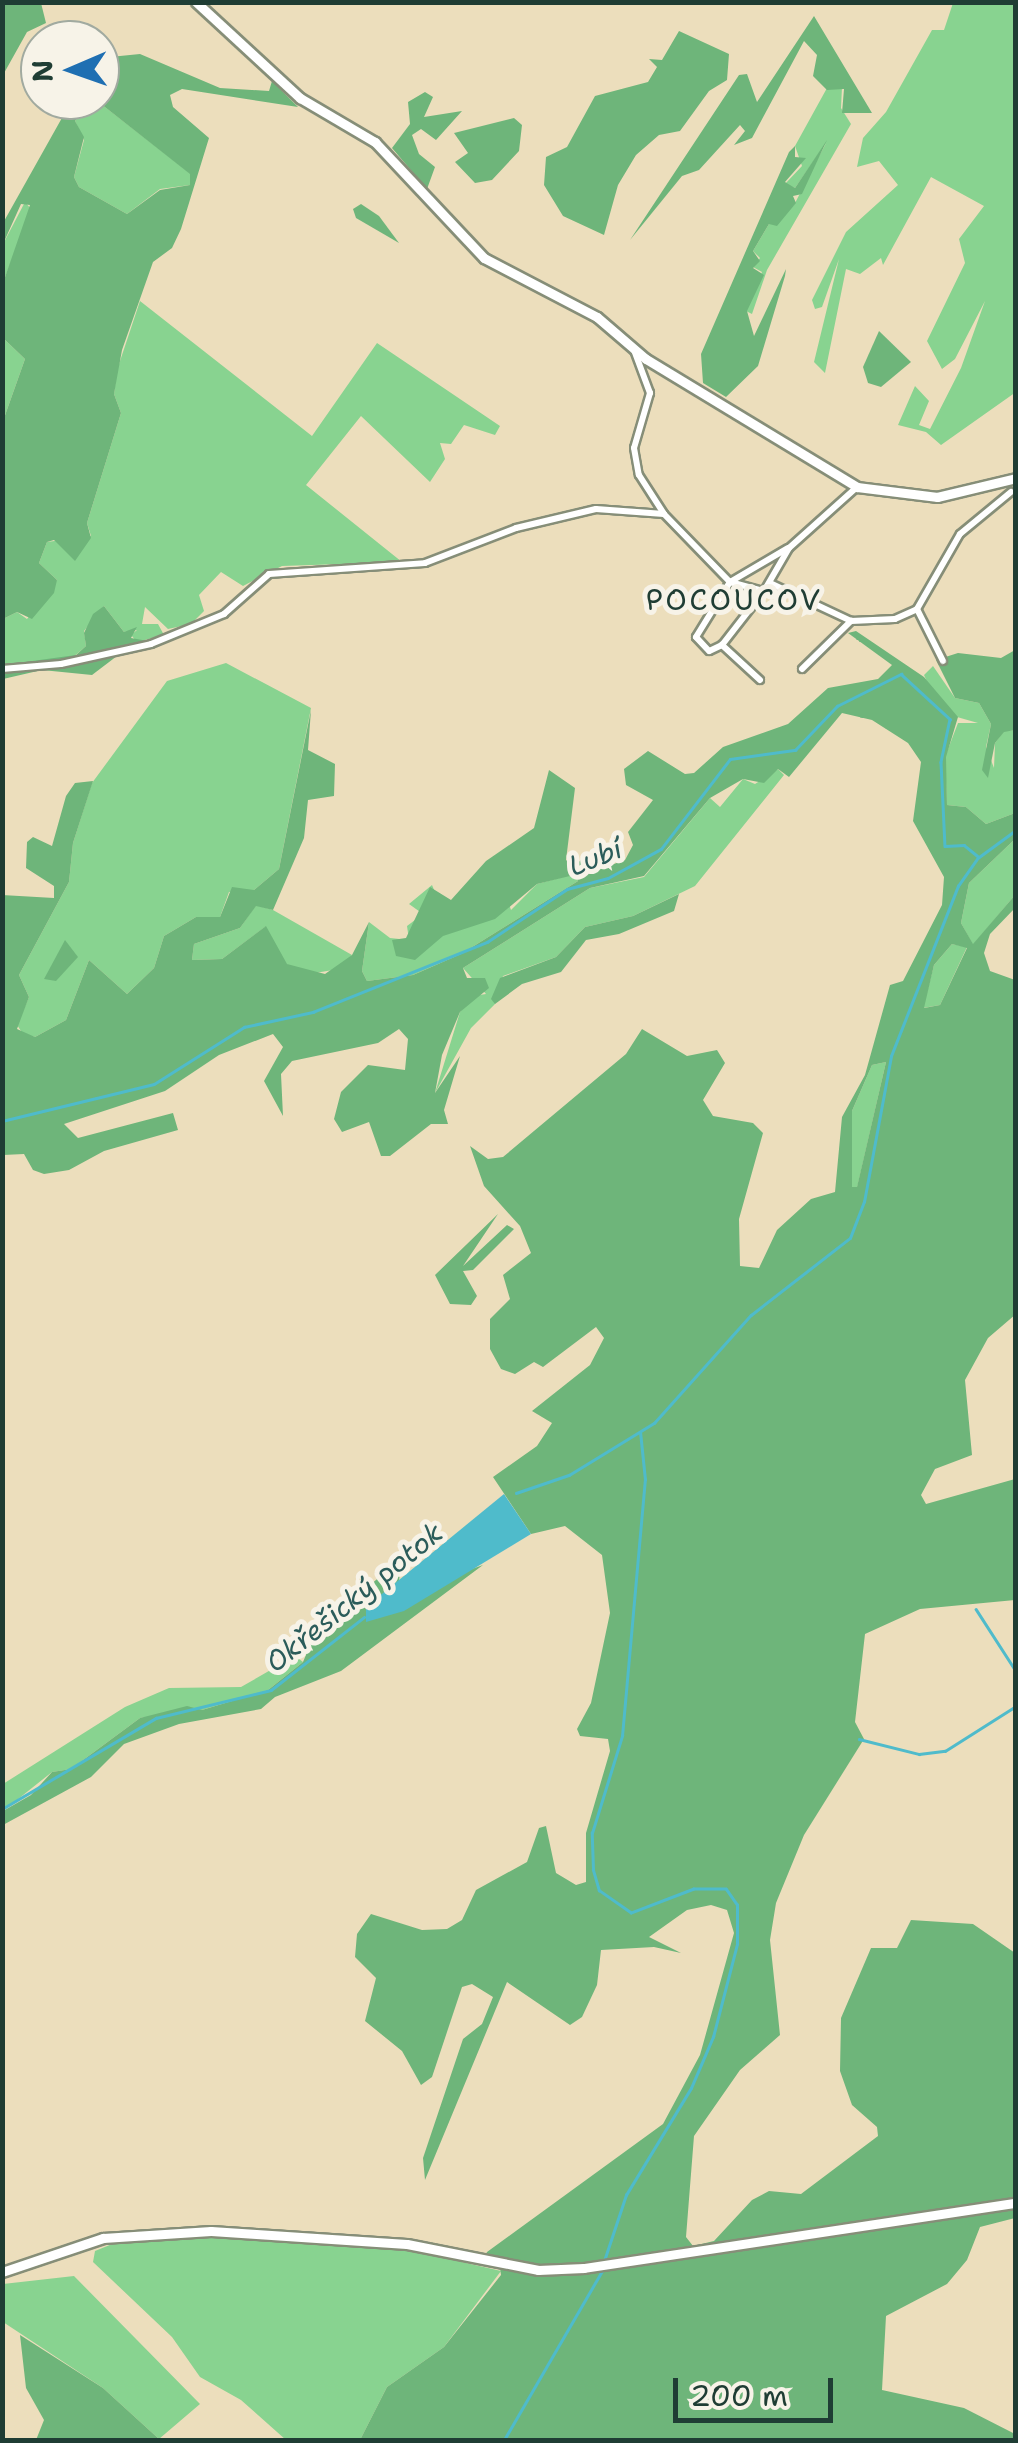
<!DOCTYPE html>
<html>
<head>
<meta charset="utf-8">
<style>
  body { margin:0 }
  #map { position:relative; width:1018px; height:2443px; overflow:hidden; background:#ecdebc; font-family:"Shantell Sans",sans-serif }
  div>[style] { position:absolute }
  .green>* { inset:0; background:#88d390 }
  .forest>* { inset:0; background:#6eb57a }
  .water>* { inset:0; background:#4fbbcb }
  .stream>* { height:2.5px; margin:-1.25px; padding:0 1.25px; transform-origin:1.25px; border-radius:1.25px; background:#4fbbcb }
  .roads { filter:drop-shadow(2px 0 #868e78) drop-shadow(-2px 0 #868e78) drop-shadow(0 2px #868e78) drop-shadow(0 -2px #868e78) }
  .street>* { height:6px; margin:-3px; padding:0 3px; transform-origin:3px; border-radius:3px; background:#fff }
  .secondary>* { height:9px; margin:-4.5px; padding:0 4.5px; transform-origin:4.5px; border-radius:4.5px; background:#fff }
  span { translate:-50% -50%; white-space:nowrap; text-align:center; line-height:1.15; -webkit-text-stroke:10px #f7f3e8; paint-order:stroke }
  .water-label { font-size:28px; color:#2b5c5a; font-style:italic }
  .quarter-label { font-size:30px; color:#1f3d34; letter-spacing:2.5px }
  .frame { position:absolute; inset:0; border:5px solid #1f3d34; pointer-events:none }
  .north { position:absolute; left:20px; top:20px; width:100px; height:100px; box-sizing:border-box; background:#f7f3e8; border:2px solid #a1aaa0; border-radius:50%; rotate:268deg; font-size:28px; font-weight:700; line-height:40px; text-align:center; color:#1f3d34 }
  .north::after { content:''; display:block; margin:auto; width:35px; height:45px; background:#1f6fb2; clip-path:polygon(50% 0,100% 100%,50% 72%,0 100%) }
  .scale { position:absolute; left:673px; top:2378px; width:160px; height:45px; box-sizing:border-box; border:5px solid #1f3d34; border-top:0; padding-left:12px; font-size:30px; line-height:35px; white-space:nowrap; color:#1f3d34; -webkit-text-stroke:8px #f7f3e8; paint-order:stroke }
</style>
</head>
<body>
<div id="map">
  <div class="green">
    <div style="clip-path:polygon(953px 3px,1015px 3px,1016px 392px,941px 445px,926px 432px,898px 425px,915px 386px,929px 401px,919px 425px,930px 429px,961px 368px,985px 301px,955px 359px,942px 369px,927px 341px,965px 263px,959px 239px,984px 206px,931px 177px,883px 265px,881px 258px,860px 274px,846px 269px,825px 373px,814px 362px,839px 259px,822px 307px,815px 309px,812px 300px,846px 232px,898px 185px,879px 161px,857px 167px,863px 138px,886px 112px,932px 30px,944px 30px)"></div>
    <div style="clip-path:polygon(842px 87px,841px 108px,851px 124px,767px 270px,752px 314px,746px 311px,762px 272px,753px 267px,760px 258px,753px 251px,769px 224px,794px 205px,826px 143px,795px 188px,785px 184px,802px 166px,795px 146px,827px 88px)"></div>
    <div style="clip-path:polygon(88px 100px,96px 100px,191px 174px,190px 185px,160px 189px,127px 214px,79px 187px,74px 177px,84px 140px,75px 121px)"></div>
    <div style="clip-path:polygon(25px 202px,31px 209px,3px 283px,3px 244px)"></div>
    <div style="clip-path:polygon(140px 301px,312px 436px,377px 343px,500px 426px,495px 435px,464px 425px,451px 444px,440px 443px,445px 459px,430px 482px,361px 416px,306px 485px,402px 562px,282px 566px,243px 586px,221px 572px,199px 595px,204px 611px,191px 624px,168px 629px,145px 607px,142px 624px,158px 624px,164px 635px,137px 642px,131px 635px,137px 630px,124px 632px,104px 606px,84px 631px,86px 646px,71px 659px,3px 665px,3px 619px,17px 612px,27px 619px,57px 580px,39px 563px,47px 542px,91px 536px,87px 523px,121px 413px,114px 394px,117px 370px)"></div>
    <div style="clip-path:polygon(3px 338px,25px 359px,3px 421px)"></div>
    <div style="clip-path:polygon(226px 663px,311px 708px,279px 869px,254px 890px,229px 892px,220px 917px,196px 917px,164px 936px,154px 968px,127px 994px,89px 960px,66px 1020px,35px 1037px,23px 1034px,17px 1025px,29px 997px,19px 975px,69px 882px,73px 843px,92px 783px,167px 681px)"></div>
    <div style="clip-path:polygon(933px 666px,955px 698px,979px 703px,991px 724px,986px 747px,994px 768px,995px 743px,1004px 731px,1015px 730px,1015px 813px,986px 824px,966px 807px,947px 805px,945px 757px,958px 723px,978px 723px,957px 717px,933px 695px,924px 675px)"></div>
    <div style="clip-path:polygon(778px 769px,784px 775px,695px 886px,633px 916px,585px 927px,556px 957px,503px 976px,495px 1004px,471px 1028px,435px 1093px,460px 1012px,473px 996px,486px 994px,463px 968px,590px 888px,644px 877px,710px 798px,720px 807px,743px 779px,755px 784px)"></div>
    <div style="clip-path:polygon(1015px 839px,1015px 895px,973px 945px,961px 923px,969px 883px)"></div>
    <div style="clip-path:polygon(493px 857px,511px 910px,537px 884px,574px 874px,578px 881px,461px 954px,413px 975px,367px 981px,362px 971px,369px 922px,390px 938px,409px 940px,407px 926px,423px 914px,409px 904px,432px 885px,440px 904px,467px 896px,462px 890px)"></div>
    <div style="clip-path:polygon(256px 905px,273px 910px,352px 955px,339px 969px,309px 974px,286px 964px,265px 927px,222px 959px,192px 960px,194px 944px,240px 928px)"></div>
    <div style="clip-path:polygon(952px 944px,967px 947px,940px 1005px,923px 1008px,934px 965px)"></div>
    <div style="clip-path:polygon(886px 1062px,857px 1188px,852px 1187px,852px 1111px,872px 1065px)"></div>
    <div style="clip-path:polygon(295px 1656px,303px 1662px,268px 1690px,202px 1710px,140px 1718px,71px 1769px,52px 1772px,3px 1811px,3px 1784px,125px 1707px,169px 1688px,241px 1687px)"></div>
    <div style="clip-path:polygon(214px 2236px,401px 2248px,501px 2271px,444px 2347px,387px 2387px,360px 2440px,286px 2440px,241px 2400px,200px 2377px,172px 2337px,93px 2262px,95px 2251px,122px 2240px)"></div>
    <div style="clip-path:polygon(74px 2276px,200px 2404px,159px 2439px,103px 2388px,3px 2322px,3px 2284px)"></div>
  </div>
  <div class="forest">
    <div style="clip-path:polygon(3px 2px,41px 3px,46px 23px,27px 32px,3px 75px)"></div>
    <div style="clip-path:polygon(814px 16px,872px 113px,842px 113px,844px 89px,827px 90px,813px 76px,817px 55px,804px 41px,752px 138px,734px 145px,745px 131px,740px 125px,699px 170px,682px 176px,630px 240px,739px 75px,747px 74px,757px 102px)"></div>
    <div style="clip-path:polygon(679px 31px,729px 54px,727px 80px,709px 91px,680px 131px,659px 135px,636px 155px,618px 185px,604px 235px,563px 216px,544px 185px,546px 157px,567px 147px,595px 96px,648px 82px,657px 67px,649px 59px,662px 60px)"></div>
    <div style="clip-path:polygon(140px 54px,220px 88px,269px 91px,272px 81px,298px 107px,182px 89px,170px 95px,173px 107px,209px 138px,181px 229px,172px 248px,153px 262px,122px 350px,114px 394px,121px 413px,87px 523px,91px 538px,75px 561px,54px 540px,47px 542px,39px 563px,57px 580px,54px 593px,32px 619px,17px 612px,3px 619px,3px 421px,25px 359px,3px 338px,3px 283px,30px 205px,21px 204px,3px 244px,3px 223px,72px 100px,88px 100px,75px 121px,84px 137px,74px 177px,79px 187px,127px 214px,160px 190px,190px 185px,190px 174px,96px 100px,100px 58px)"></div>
    <div style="clip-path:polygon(425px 92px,433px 97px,424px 117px,462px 111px,436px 140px,421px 129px,412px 135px,419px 154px,435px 167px,427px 189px,392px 148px,410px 124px,408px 102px)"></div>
    <div style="clip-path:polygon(514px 118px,522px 125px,519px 151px,492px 180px,475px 183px,455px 162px,468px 153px,454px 133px)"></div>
    <div style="clip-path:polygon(827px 140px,802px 194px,793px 196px,796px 203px,777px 226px,769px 224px,753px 251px,760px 261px,753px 268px,764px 275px,747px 311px,754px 336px,786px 269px,785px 276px,758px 366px,726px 397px,703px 383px,701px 354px,789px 152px,795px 146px,795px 157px,806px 158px,785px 182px,795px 188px)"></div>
    <div style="clip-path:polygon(361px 204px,379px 216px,399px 243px,356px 218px,353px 209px)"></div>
    <div style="clip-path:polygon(879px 331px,911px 362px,881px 387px,868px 383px,863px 367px)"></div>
    <div style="clip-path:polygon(104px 606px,124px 632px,137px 627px,131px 638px,148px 641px,141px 650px,117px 656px,92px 675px,42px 670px,3px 679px,3px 665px,76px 655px,86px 646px,84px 633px,93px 614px)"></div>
    <div style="clip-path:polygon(evenodd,856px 631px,924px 677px,958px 717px,946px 757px,947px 805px,966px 807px,986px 824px,1015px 813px,1015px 839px,969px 883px,961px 923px,973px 944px,1015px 895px,1015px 908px,990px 934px,984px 953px,990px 971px,1015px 980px,1016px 1314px,988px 1338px,965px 1380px,972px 1455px,935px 1469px,921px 1495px,926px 1504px,1015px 1479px,1015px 1600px,920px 1609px,865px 1634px,855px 1722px,864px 1739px,804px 1835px,776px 1903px,770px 1940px,780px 2035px,740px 2070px,694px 2136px,686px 2237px,693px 2246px,714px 2241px,752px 2200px,769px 2191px,801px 2194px,878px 2136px,877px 2127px,852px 2105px,840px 2071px,841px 2018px,871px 1948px,897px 1948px,911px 1920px,973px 1924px,1015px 1953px,1015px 2218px,980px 2227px,967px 2260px,947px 2284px,886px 2316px,882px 2390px,964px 2408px,1015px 2434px,1015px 2440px,360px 2440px,387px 2387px,444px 2347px,501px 2275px,500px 2268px,481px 2263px,487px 2252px,663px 2124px,700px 2055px,734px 1933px,727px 1910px,711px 1905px,687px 1910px,649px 1937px,681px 1953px,654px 1947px,601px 1950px,597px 1985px,582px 2017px,570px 2025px,507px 1982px,425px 2180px,423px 2158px,463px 2039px,482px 2024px,493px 1997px,472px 1984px,462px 1987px,432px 2077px,421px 2085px,402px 2051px,365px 2021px,376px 1978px,355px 1957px,357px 1934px,371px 1914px,422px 1930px,447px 1929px,462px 1920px,476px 1890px,527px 1862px,539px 1828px,546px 1826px,556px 1873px,576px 1885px,586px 1882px,586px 1833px,610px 1751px,608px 1739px,580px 1736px,577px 1729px,591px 1703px,610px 1613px,602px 1555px,565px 1526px,531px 1534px,493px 1477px,537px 1446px,552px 1423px,532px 1411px,590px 1365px,604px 1338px,596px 1327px,543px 1367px,534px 1362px,515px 1374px,501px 1369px,490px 1349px,490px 1319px,510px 1299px,503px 1275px,531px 1253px,520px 1226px,484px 1186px,470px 1146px,488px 1159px,503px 1157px,626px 1054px,642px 1029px,687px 1056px,717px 1050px,725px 1063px,703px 1100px,713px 1116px,753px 1123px,763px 1133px,739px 1219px,740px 1266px,759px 1268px,777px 1230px,811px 1199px,835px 1192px,842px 1117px,865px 1075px,890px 985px,903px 981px,942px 905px,944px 877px,913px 821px,921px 762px,908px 743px,872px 720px,842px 713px,789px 777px,778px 769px,764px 783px,743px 779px,710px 798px,644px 876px,590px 888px,463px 968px,467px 978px,485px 978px,489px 988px,460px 1012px,442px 1055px,435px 1093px,460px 1056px,444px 1110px,448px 1124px,431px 1124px,390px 1156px,381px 1156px,369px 1122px,342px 1132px,334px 1119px,341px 1092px,368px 1065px,405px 1070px,408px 1039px,399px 1029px,378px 1043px,292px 1061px,281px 1074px,283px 1116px,264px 1081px,283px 1047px,273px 1034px,219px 1055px,165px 1091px,64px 1124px,78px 1138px,173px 1113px,178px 1130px,104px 1151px,69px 1170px,44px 1174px,33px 1170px,24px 1154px,3px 1155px,2px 895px,54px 898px,54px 886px,26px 868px,27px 842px,33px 837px,52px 846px,66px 796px,75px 783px,93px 781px,73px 843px,69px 882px,19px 975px,29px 997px,17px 1029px,35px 1037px,66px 1020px,89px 960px,127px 994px,154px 968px,164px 936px,196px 917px,220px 917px,232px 887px,254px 890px,279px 869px,311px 710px,308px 750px,335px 764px,334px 796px,308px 800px,304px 838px,273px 910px,256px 906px,240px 928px,194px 944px,192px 960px,222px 959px,266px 926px,287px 964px,325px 974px,352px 955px,369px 922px,362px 971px,367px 981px,413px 975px,461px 954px,578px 881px,574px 875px,537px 884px,495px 919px,443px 936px,415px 960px,396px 956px,392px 940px,406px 938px,430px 887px,451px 900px,486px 861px,534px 828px,549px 770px,575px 788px,566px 860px,574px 866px,588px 854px,600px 869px,625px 860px,633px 845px,628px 832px,653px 800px,626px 785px,624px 769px,648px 751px,685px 774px,694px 773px,723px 747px,788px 724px,828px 688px,878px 679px,892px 665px,848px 633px,856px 631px,952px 944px,967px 948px,940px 1005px,924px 1008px,934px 965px,952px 944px,856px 631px,886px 1062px,857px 1187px,852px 1187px,852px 1111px,872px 1065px,886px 1062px)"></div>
    <div style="clip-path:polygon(1015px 650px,1015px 730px,1004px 732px,995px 743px,988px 778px,982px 770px,991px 724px,979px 703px,955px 698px,936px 660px,958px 653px,1001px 658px)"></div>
    <div style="clip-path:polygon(679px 894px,674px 911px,619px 934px,586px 940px,561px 972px,522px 984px,495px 1004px,491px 999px,500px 978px,556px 957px,585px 927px,633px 916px)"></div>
    <div style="clip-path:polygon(65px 940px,78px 957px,56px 981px,44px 979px)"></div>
    <div style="clip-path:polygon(498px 1214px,463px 1266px,507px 1225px,514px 1229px,473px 1270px,463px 1271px,477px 1296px,471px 1305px,450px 1304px,435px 1275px)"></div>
    <div style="clip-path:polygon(483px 1565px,341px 1671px,275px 1697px,261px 1709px,179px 1724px,124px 1744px,91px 1777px,3px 1825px,3px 1811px,31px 1795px,52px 1772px,71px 1769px,140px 1718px,187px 1706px,202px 1710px,268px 1690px,303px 1662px,316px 1631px,383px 1574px,400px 1573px,399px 1581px,366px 1607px)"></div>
    <div style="clip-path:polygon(20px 2335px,103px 2388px,159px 2439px,36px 2440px,44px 2420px,26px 2388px)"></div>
  </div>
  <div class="water">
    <div style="clip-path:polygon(504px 1494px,531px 1534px,404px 1611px,366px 1622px,366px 1607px)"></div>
  </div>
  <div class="stream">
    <div style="left:2px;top:1121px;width:156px;rotate:-13.7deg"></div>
    <div style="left:154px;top:1084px;width:107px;rotate:-32.3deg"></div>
    <div style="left:244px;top:1027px;width:71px;rotate:-12.3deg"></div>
    <div style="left:313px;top:1012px;width:188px;rotate:-21.9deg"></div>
    <div style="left:487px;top:942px;width:96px;rotate:-33.5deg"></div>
    <div style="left:567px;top:889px;width:42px;rotate:-15deg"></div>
    <div style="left:608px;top:878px;width:60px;rotate:-28.7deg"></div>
    <div style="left:661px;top:849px;width:113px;rotate:-52.5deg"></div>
    <div style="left:730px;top:759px;width:66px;rotate:-7.9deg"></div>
    <div style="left:795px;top:750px;width:61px;rotate:-46.3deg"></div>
    <div style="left:837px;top:706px;width:72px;rotate:-26.6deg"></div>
    <div style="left:901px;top:674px;width:67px;rotate:42.6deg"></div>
    <div style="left:950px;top:719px;width:44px;rotate:101.8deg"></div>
    <div style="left:941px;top:762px;width:84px;rotate:87.3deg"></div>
    <div style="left:945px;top:846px;width:19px;rotate:-3deg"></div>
    <div style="left:964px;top:845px;width:19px;rotate:39deg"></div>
    <div style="left:979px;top:857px;width:46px;rotate:-36.1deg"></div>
    <div style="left:516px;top:1493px;width:56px;rotate:-18.8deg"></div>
    <div style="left:569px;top:1475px;width:100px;rotate:-31.5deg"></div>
    <div style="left:654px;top:1423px;width:145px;rotate:-48.1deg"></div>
    <div style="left:751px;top:1315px;width:125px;rotate:-37.9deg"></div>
    <div style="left:850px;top:1238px;width:39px;rotate:-69deg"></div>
    <div style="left:864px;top:1202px;width:148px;rotate:-79.5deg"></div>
    <div style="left:891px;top:1056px;width:183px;rotate:-68.5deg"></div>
    <div style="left:958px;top:886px;width:35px;rotate:-55deg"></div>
    <div style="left:976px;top:1609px;width:74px;rotate:57.2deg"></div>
    <div style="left:859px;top:1739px;width:62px;rotate:14deg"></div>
    <div style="left:919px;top:1754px;width:26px;rotate:-7deg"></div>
    <div style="left:945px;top:1751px;width:84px;rotate:-32.4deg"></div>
    <div style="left:2px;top:1809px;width:179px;rotate:-30.6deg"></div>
    <div style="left:156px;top:1718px;width:118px;rotate:-13.7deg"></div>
    <div style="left:271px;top:1690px;width:118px;rotate:-38.1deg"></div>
    <div style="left:604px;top:2261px;width:70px;rotate:-71.6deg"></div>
    <div style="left:626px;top:2195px;width:125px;rotate:-58.7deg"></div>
    <div style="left:691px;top:2088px;width:56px;rotate:-66.7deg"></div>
    <div style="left:713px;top:2037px;width:96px;rotate:-75.5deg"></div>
    <div style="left:737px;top:1944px;width:39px;rotate:-90deg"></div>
    <div style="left:737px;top:1905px;width:19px;rotate:-125deg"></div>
    <div style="left:726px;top:1889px;width:32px;rotate:180deg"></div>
    <div style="left:694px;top:1889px;width:67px;rotate:159.1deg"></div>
    <div style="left:631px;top:1913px;width:39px;rotate:-145deg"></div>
    <div style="left:599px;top:1891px;width:22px;rotate:-106deg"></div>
    <div style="left:593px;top:1870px;width:37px;rotate:-92deg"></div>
    <div style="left:592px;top:1833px;width:102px;rotate:-72.8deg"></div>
    <div style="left:622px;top:1736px;width:257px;rotate:-84.9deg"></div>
    <div style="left:645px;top:1480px;width:48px;rotate:-95.9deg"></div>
    <div style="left:504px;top:2440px;width:198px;rotate:-59.9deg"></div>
  </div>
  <div class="roads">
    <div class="street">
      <div style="left:634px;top:350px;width:46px;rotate:69.6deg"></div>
      <div style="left:650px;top:393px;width:57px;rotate:106.2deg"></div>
      <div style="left:634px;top:448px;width:27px;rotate:80deg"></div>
      <div style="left:639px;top:475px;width:46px;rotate:57.3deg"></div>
      <div style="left:664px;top:514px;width:95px;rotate:45.9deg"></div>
      <div style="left:730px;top:582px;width:35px;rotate:15deg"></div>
      <div style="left:764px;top:591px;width:50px;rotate:-59.8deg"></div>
      <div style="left:789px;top:548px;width:91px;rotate:-41.9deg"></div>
      <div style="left:772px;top:584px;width:87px;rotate:25.1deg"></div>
      <div style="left:851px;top:621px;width:44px;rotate:-2.6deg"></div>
      <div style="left:895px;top:619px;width:24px;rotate:-24deg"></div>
      <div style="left:917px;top:609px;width:86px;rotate:-60.2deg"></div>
      <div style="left:960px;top:534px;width:66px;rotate:-39.5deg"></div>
      <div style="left:917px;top:609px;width:58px;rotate:63.4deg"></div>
      <div style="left:722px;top:645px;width:14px;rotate:155deg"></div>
      <div style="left:709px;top:651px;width:19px;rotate:-133deg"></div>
      <div style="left:696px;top:637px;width:65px;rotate:-58.3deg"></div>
      <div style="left:730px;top:582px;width:67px;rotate:-30.4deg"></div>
      <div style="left:2px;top:669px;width:59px;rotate:-4.8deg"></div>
      <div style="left:61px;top:664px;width:92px;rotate:-12.5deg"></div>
      <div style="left:151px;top:644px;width:79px;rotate:-22.3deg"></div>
      <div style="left:224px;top:614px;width:60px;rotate:-41.6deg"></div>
      <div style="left:269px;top:574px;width:156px;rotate:-4deg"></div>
      <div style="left:425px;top:563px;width:97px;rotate:-21deg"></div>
      <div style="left:516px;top:528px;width:82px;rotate:-13.4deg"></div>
      <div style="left:596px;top:509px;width:68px;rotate:4.2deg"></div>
      <div style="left:802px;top:669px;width:69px;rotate:-44.4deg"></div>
      <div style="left:760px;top:680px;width:52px;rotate:-137.4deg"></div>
      <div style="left:722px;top:645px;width:68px;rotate:-52.1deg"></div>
    </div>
    <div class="secondary">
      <div style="left:196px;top:2px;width:142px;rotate:42.7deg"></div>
      <div style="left:300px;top:98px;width:87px;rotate:30.4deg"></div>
      <div style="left:375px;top:142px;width:159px;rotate:46.8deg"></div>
      <div style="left:484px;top:258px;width:127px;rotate:27.6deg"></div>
      <div style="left:597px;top:317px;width:65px;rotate:40.6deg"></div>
      <div style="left:646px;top:359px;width:247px;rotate:31.2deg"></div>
      <div style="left:857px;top:487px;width:81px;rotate:7.1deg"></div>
      <div style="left:937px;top:497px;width:81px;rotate:-13.5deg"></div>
      <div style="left:2px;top:2272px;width:107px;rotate:-18.6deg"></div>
      <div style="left:103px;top:2238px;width:108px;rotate:-3.7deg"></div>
      <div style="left:211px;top:2231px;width:196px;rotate:3.8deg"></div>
      <div style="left:407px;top:2244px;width:134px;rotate:11.2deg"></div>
      <div style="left:538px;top:2270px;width:46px;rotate:-2.5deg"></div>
      <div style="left:584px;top:2268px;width:437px;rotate:-8.6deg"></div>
    </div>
  </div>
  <div class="water-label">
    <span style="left:595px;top:857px;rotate:-22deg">Lubí</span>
    <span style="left:354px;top:1597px;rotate:-39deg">Okřešický potok</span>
  </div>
  <div class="quarter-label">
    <span style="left:734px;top:600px">POCOUCOV</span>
  </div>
  <div class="frame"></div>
  <div class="north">N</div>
  <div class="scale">200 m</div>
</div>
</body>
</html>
